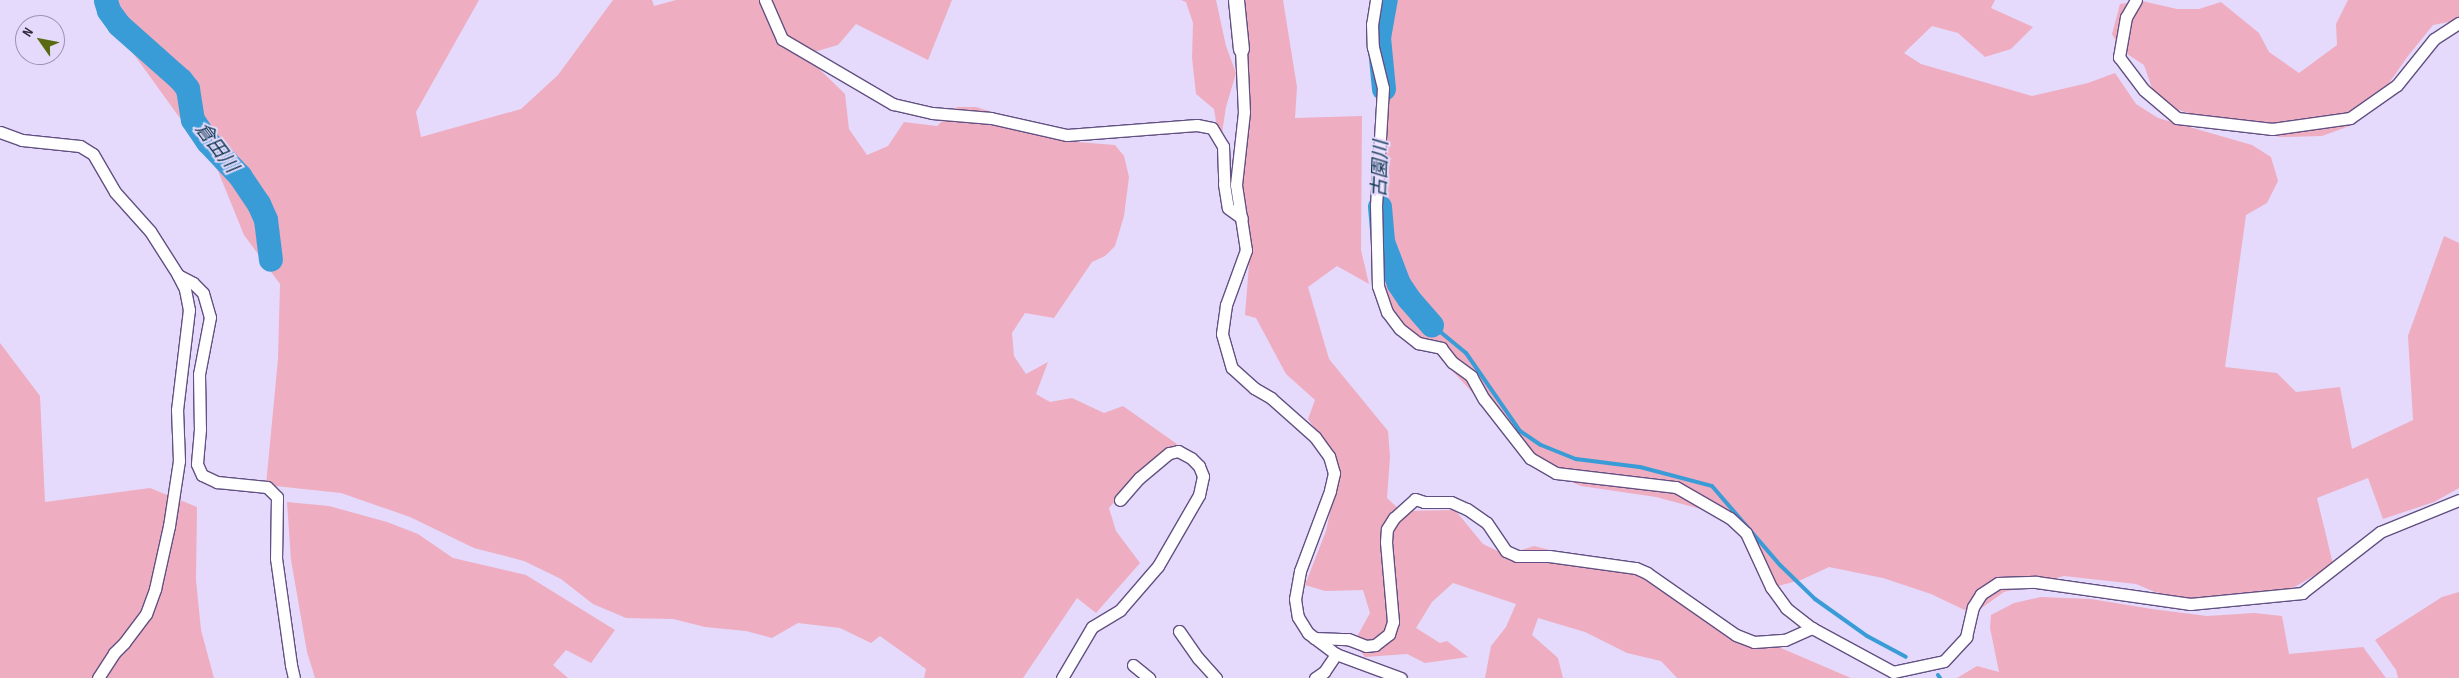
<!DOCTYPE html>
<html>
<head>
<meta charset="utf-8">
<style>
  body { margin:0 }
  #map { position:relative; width:2459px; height:678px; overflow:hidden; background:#e5dafc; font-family:"Sofia Sans Condensed","Noto Sans JP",sans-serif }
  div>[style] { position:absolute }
  .green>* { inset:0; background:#eeadc0 }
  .stream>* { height:4px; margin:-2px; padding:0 2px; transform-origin:2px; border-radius:2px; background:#3a9cd7 }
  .river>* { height:24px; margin:-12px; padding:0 12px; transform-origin:12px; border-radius:12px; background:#3a9cd7 }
  .roads { filter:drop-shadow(1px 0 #625082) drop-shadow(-1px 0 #625082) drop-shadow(0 1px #625082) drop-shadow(0 -1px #625082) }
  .street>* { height:11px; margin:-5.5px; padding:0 5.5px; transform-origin:5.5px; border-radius:5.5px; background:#fff }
  .secondary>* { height:15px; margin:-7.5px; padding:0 7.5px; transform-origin:7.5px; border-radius:7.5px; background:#fff }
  span { translate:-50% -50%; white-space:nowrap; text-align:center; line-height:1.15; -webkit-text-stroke:4px #e5dafc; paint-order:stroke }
  .water-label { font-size:19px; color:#0b354d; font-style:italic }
  .north { position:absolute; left:15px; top:15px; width:50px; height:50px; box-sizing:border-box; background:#e5dafc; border:1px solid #9d93b0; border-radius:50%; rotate:303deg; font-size:14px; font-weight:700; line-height:20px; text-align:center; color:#30293e }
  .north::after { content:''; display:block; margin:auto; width:18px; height:22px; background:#5a6a13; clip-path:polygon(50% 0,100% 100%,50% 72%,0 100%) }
</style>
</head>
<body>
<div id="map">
  <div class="green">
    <div style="clip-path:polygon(109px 0,479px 0,416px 112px,421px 137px,521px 109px,558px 75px,613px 0,652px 0,654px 6px,676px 0,952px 0,928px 60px,856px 24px,838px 45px,814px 52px,812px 62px,845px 94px,849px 129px,867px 155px,888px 146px,904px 122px,937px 126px,957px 107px,976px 107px,1014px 119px,1077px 142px,1115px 145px,1124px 156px,1129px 177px,1124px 216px,1115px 246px,1105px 256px,1092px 262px,1054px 318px,1025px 313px,1012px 333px,1014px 356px,1026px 374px,1048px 362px,1036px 394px,1050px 402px,1072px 398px,1104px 413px,1123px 406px,1177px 444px,1147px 464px,1109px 508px,1116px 531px,1140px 563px,1096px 613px,1077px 598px,1023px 678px,924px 678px,926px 669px,880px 636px,871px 643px,840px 628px,798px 623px,772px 638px,746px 631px,705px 627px,673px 619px,626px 618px,593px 604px,561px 579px,524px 561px,474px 548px,410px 517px,341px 493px,266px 485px,278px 359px,280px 284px,244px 235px,218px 171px,107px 17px)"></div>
    <div style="clip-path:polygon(1181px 0,1216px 0,1226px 46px,1236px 73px,1226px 107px,1220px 146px,1214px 109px,1196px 94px,1192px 58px,1193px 23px,1186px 2px)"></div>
    <div style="clip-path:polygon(1241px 0,1283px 0,1297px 87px,1295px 118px,1362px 116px,1361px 250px,1369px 284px,1337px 266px,1308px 287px,1329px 359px,1388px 431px,1390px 457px,1387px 498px,1401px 511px,1455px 510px,1483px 544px,1506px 555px,1534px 546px,1633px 571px,1739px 630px,1851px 678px,1677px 678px,1661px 661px,1627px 653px,1585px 632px,1538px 618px,1532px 635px,1558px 658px,1563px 678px,1485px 678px,1491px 646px,1506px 627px,1516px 604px,1453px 583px,1432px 602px,1416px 628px,1440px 643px,1447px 641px,1468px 657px,1425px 663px,1407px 654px,1365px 657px,1354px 642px,1370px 613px,1363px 590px,1325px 591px,1305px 585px,1326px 531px,1338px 475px,1331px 452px,1308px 419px,1315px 400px,1286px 374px,1256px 318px,1245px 315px,1250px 252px,1248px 217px,1242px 181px,1246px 142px)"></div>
    <div style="clip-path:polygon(1395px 0,1995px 0,1991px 8px,2033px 27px,2011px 49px,1985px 57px,1958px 33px,1932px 26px,1904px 53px,1921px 64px,2032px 96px,2088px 83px,2115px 73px,2136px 104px,2158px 118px,2252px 145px,2271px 157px,2278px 181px,2267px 203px,2246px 215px,2225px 367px,2277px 373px,2296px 392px,2340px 387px,2352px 449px,2413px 420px,2408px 336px,2444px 236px,2459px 243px,2459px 488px,2434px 502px,2383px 519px,2368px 478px,2317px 498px,2333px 564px,2298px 585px,2272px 597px,2228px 607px,2155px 592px,2136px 584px,2064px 576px,2004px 592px,1973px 614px,1931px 594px,1883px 578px,1829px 567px,1801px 580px,1778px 586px,1759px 563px,1740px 532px,1708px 511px,1656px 497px,1581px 486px,1544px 470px,1433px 350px,1407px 334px,1391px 311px,1373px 242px,1374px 129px)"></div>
    <div style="clip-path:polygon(2348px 0,2459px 0,2459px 20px,2433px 25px,2408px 56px,2375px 103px,2355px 124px,2322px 136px,2281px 137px,2245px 131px,2157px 103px,2144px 65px,2121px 50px,2112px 34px,2120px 4px,2142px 1px,2177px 9px,2199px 9px,2221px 2px,2259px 33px,2269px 52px,2299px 73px,2337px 45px,2336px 24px)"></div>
    <div style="clip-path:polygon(0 343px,40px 396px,45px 502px,150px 488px,197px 507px,196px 580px,201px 630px,214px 678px,0 678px)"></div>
    <div style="clip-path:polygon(287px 502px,329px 506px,387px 522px,418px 534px,453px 558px,526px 575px,615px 630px,591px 663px,566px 650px,553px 665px,568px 678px,315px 678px,307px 652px,291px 560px)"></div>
    <div style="clip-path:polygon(2459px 592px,2459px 678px,2398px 678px,2396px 670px,2375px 640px,2442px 597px)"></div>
    <div style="clip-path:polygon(2041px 597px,2091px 599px,2152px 609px,2207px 616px,2254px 613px,2282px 616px,2289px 654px,2363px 647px,2386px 678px,1957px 678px,1977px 666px,1999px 672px,1990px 628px,1991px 615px,2014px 603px)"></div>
  </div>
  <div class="stream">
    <div style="left:1432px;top:325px;width:44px;rotate:39.5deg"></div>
    <div style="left:1466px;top:353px;width:95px;rotate:55.3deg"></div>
    <div style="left:1520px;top:431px;width:25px;rotate:34deg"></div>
    <div style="left:1541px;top:445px;width:38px;rotate:22deg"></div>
    <div style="left:1576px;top:459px;width:64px;rotate:7.1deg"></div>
    <div style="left:1640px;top:467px;width:74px;rotate:14.8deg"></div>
    <div style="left:1712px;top:486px;width:104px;rotate:49.3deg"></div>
    <div style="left:1780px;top:565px;width:49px;rotate:44.2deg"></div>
    <div style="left:1815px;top:599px;width:64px;rotate:35.4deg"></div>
    <div style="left:1867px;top:636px;width:44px;rotate:28.3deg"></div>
    <div style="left:1938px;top:675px;width:4px;rotate:56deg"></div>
  </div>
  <div class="river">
    <div style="left:106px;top:1px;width:10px;rotate:73deg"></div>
    <div style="left:109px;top:11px;width:17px;rotate:54deg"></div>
    <div style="left:119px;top:25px;width:83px;rotate:41.6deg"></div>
    <div style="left:181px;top:80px;width:11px;rotate:52deg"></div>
    <div style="left:188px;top:89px;width:31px;rotate:81deg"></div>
    <div style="left:193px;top:120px;width:27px;rotate:56deg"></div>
    <div style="left:208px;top:142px;width:47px;rotate:46.7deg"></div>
    <div style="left:240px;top:176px;width:34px;rotate:56deg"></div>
    <div style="left:259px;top:204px;width:17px;rotate:66deg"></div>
    <div style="left:266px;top:220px;width:40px;rotate:82.9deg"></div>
    <div style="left:1384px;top:89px;width:51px;rotate:-95.6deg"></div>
    <div style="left:1379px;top:38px;width:39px;rotate:-80deg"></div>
    <div style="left:1380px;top:207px;width:35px;rotate:85deg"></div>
    <div style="left:1383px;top:242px;width:45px;rotate:69.1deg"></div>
    <div style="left:1399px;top:284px;width:18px;rotate:56deg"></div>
    <div style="left:1409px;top:299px;width:35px;rotate:49deg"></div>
  </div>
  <div class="roads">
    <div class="street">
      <div style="left:765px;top:0;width:43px;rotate:66.4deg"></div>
      <div style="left:782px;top:39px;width:129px;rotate:30.4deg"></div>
      <div style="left:893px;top:104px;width:40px;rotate:13deg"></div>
      <div style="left:932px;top:113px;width:59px;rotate:4.8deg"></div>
      <div style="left:991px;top:118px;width:78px;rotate:12.6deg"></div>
      <div style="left:1067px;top:135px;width:130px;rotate:-4.4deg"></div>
      <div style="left:1197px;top:125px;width:15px;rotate:11deg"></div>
      <div style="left:1212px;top:128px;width:21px;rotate:59deg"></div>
      <div style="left:1223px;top:146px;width:38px;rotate:88deg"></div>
      <div style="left:1224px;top:184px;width:24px;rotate:81deg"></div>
      <div style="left:1228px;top:208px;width:17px;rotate:36deg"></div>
      <div style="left:1376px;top:0;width:24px;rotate:99deg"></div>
      <div style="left:1372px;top:24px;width:23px;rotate:88deg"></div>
      <div style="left:1373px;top:47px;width:42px;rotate:76.3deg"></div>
      <div style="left:1383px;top:88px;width:117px;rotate:93.4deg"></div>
      <div style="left:1376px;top:205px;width:81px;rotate:88.6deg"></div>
      <div style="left:1378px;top:286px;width:28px;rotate:71deg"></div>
      <div style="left:1387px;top:312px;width:21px;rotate:53deg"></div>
      <div style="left:1400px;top:329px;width:23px;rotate:38deg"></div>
      <div style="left:1418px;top:343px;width:24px;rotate:12deg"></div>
      <div style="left:1441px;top:348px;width:18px;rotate:52deg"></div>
      <div style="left:1452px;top:362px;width:24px;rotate:36deg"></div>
      <div style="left:1471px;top:376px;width:26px;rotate:61deg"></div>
      <div style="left:1484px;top:399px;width:75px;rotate:52.1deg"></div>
      <div style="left:1530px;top:458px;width:30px;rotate:30deg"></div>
      <div style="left:1556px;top:473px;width:121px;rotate:6.7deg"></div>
      <div style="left:1676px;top:487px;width:62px;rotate:29.9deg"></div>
      <div style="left:1730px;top:518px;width:22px;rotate:43deg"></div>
      <div style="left:1746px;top:533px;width:60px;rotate:65.2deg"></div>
      <div style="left:1771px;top:587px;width:26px;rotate:54deg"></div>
      <div style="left:1786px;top:608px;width:33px;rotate:38deg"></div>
      <div style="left:2136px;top:0;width:20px;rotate:120deg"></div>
      <div style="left:2126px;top:17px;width:41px;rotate:99.9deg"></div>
      <div style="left:2119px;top:57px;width:41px;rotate:52.9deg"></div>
      <div style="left:2144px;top:90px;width:43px;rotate:40.3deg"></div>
      <div style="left:2177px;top:118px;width:96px;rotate:6.6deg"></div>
      <div style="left:2272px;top:129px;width:79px;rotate:-8deg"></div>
      <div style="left:2350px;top:118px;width:57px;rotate:-35.1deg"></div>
      <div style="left:2397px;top:85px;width:59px;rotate:-51.2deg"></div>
      <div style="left:2434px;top:39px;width:30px;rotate:-33deg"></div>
      <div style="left:1241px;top:49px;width:63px;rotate:87.3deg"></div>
      <div style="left:1244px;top:112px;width:73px;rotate:96.3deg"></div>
      <div style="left:1236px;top:185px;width:66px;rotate:81.3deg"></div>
      <div style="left:1246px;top:250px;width:59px;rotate:110deg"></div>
      <div style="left:1226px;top:305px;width:29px;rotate:98deg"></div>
      <div style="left:1222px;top:334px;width:35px;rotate:74deg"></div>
      <div style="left:1232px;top:368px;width:30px;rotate:42deg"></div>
      <div style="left:1254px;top:388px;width:20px;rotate:30deg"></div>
      <div style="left:1271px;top:398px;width:59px;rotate:41.6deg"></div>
      <div style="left:1315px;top:437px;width:24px;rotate:54deg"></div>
      <div style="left:1329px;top:456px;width:18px;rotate:74deg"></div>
      <div style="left:1334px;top:473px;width:18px;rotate:103deg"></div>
      <div style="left:1330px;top:491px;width:85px;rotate:110.6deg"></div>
      <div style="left:1300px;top:571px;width:28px;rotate:100deg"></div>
      <div style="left:1295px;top:599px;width:18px;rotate:81deg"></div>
      <div style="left:1298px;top:617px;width:19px;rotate:58deg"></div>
      <div style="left:1308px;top:633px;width:35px;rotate:37deg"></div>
      <div style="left:1336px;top:654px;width:69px;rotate:20.3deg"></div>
      <div style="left:0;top:132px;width:23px;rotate:20deg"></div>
      <div style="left:22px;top:140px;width:58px;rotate:5.9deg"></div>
      <div style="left:80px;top:146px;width:15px;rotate:32deg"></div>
      <div style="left:93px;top:154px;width:44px;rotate:59.9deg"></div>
      <div style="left:115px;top:192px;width:52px;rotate:48.1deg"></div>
      <div style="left:150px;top:231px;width:52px;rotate:57.5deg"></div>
      <div style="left:178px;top:275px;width:17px;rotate:28deg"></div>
      <div style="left:193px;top:283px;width:14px;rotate:45deg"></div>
      <div style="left:203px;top:293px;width:25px;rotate:74deg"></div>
      <div style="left:210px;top:317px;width:58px;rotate:100.9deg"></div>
      <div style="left:199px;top:374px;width:55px;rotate:89deg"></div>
      <div style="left:200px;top:429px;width:35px;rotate:95deg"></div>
      <div style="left:197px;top:464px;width:12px;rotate:66deg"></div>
      <div style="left:202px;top:475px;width:17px;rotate:25deg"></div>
      <div style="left:217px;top:482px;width:50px;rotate:5.7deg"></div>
      <div style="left:267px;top:487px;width:14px;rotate:45deg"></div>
      <div style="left:277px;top:497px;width:61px;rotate:90.9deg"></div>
      <div style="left:276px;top:558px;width:108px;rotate:82deg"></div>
      <div style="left:291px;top:665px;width:13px;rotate:77deg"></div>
      <div style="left:1179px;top:631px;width:33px;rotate:55deg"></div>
      <div style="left:1198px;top:658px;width:27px;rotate:48deg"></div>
      <div style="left:1314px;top:638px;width:34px;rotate:2deg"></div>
      <div style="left:1348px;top:639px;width:19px;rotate:21deg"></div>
      <div style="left:1366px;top:646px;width:9px;rotate:-6deg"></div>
      <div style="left:1375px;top:645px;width:18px;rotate:-38deg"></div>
      <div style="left:1389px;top:634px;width:13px;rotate:-72deg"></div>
      <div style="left:1393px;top:622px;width:80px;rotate:-95deg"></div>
      <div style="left:1386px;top:542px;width:13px;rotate:-86deg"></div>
      <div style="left:1387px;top:529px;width:13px;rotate:-58deg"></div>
      <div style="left:1394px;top:518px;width:28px;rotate:-42deg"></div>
      <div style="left:1415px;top:499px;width:9px;rotate:18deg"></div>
      <div style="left:1424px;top:502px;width:27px"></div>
      <div style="left:1451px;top:502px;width:17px;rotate:24deg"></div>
      <div style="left:1467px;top:509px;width:24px;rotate:35deg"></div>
      <div style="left:1487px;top:523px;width:34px;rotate:56deg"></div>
      <div style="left:1506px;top:551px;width:12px;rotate:24deg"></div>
      <div style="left:1517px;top:556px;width:32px"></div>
      <div style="left:1549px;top:556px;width:88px;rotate:7.9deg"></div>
      <div style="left:1636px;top:568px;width:12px;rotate:24deg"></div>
      <div style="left:1647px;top:573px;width:108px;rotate:34.9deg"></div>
      <div style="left:1736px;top:635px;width:19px;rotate:21deg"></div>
      <div style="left:1754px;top:642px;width:31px;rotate:-4deg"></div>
      <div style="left:1785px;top:640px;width:30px;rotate:-24deg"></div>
      <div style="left:1812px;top:628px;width:92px;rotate:28.5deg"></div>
      <div style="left:1893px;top:672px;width:52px;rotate:-12.2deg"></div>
      <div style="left:1944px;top:661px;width:33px;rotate:-47deg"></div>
      <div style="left:1966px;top:637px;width:31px;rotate:-77deg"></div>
      <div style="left:1973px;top:607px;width:15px;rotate:-58deg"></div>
      <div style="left:1981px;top:594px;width:20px;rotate:-33deg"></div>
      <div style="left:1998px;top:583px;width:38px;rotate:-2deg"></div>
      <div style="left:2036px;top:582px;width:156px;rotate:8.1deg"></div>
      <div style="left:2190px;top:604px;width:113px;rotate:-5.6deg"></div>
      <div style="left:2302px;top:593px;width:99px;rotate:-38deg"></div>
      <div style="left:2380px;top:532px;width:85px;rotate:-22.1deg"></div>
      <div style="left:1133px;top:665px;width:21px;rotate:39deg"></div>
      <div style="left:98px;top:678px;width:30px;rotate:-57deg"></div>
      <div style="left:114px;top:653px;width:14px;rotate:-45deg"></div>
      <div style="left:124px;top:643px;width:36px;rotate:-53deg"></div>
      <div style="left:146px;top:614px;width:27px;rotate:-70deg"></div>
      <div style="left:155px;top:589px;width:65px;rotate:-77.5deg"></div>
      <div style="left:169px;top:526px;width:66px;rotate:-81.3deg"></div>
      <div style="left:179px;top:461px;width:51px;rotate:-92.2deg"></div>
      <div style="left:177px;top:410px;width:101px;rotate:-83.2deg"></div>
      <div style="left:189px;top:310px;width:21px;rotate:-101deg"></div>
      <div style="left:185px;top:289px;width:16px;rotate:-117deg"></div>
      <div style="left:1062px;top:678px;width:59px;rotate:-59.5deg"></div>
      <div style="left:1092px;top:627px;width:33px;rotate:-31deg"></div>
      <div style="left:1120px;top:610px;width:58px;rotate:-49.2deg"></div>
      <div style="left:1158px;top:566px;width:82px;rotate:-60deg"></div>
      <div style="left:1199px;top:495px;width:19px;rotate:-78deg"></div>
      <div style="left:1203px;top:476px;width:11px;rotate:-112deg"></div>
      <div style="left:1199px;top:466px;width:11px;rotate:-135deg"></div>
      <div style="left:1191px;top:458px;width:15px;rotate:-152deg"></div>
      <div style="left:1178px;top:451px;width:9px;rotate:167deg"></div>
      <div style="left:1169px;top:453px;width:39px;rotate:140deg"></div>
      <div style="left:1139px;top:478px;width:29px;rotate:131deg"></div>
      <div style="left:1315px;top:678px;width:11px;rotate:-34deg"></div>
      <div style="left:1324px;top:672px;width:22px;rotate:-56deg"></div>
    </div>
    <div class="secondary">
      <div style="left:1236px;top:0;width:49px;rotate:84.2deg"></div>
    </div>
  </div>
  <div class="water-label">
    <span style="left:216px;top:148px;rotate:53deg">倉田川</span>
    <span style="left:1381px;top:169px;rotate:-88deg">古園川</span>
  </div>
  <div class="north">N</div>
</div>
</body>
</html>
